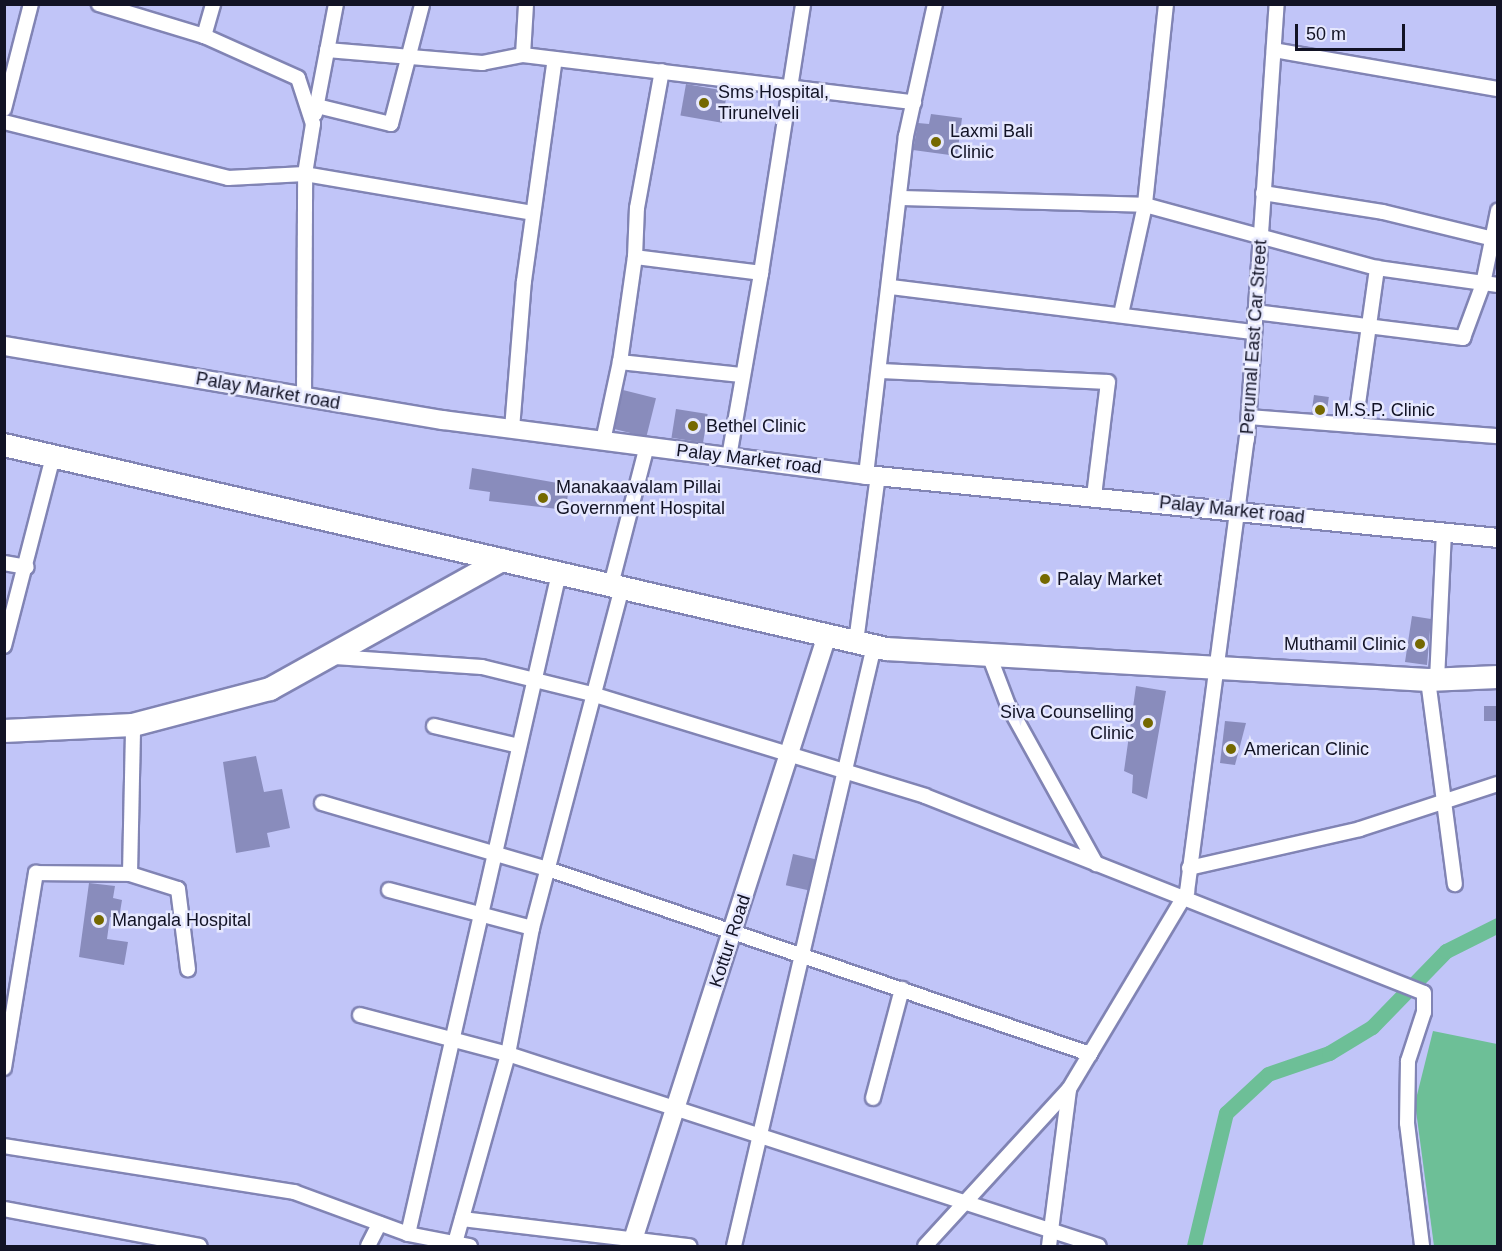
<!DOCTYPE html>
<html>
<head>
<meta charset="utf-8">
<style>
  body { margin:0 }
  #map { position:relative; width:1502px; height:1251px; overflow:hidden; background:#c1c5f8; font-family:Arial,sans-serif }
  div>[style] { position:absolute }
  .water>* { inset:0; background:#6dbf97 }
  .canal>* { height:15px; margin:-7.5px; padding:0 7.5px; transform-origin:7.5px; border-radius:7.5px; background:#6dbf97 }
  .building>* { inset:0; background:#898cbc; transform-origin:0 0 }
  .roads { filter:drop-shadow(2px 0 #8184b4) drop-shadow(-2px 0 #8184b4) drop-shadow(0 2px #8184b4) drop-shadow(0 -2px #8184b4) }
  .minor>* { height:14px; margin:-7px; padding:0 7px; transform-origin:7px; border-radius:7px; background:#fff }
  .tertiary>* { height:18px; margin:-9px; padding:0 9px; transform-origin:9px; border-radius:9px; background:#fff }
  .primary>* { height:22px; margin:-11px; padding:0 11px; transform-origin:11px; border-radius:11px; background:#fff }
  .dots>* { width:16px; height:16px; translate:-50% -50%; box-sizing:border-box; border:3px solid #e6e8fe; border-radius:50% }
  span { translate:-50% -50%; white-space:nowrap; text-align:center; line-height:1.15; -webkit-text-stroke:5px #e6e8fe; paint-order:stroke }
  .poi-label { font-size:18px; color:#121325 }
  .left { translate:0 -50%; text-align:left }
  .right { translate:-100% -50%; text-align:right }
  .street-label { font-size:18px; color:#121325 }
  .frame { position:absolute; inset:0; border:6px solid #121325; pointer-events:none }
  .scale { position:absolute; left:1295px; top:24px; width:110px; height:27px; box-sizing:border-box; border:3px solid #121325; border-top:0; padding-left:8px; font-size:18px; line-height:21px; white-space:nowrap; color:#121325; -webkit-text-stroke:4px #e6e8fe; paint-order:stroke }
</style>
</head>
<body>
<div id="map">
  <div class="water">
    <div style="clip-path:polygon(1433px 1031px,1497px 1044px,1497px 1246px,1434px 1246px,1415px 1103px)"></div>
  </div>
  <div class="canal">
    <div style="left:1194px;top:1246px;width:137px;rotate:-76.5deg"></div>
    <div style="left:1226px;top:1113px;width:57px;rotate:-42.9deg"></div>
    <div style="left:1268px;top:1074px;width:65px;rotate:-19deg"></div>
    <div style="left:1329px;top:1053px;width:50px;rotate:-31.2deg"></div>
    <div style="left:1372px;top:1027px;width:106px;rotate:-45.8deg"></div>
    <div style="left:1446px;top:951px;width:58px;rotate:-26.6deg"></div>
  </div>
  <div class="building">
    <div style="left:686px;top:84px;width:42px;height:32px;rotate:10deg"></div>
    <div style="clip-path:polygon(931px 114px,962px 118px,957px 156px,913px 150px,918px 123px,929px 124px)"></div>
    <div style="left:623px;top:390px;width:34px;height:40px;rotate:14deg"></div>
    <div style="left:1314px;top:395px;width:15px;height:18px;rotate:8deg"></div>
    <div style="left:676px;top:409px;width:32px;height:29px;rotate:9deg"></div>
    <div style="clip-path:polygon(472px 468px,569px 485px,566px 510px,489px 501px,490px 492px,469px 489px)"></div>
    <div style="clip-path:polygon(1412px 616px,1431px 619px,1427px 665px,1405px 662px)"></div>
    <div style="clip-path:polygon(1136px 686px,1166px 691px,1147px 799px,1132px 793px,1133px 775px,1124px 771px)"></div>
    <div style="left:1484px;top:706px;width:13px;height:15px"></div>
    <div style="clip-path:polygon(1225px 721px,1246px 723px,1235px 765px,1220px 763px)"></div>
    <div style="clip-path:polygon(256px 756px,264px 792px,282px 789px,290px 828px,267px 833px,270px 847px,236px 853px,223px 762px)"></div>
    <div style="left:793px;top:854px;width:23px;height:32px;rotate:13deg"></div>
    <div style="clip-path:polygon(89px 883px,115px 886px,113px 898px,122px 900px,119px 918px,110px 917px,107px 939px,128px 942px,124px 965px,79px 957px)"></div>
  </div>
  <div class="roads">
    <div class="minor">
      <div style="left:1166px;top:4px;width:202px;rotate:96deg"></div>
      <div style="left:1145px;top:205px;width:240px;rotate:15.2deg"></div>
      <div style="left:1377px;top:268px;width:122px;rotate:8deg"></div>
      <div style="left:204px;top:36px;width:33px;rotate:-74deg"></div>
      <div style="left:327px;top:50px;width:156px;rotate:4.8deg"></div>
      <div style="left:482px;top:63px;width:42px;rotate:-11deg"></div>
      <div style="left:523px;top:55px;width:394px;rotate:6.9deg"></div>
      <div style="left:1274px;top:50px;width:227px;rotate:9.9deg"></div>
      <div style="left:523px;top:55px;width:51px;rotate:-86.6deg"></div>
      <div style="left:317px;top:106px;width:76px;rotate:13.7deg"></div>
      <div style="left:391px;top:124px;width:123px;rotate:-75.4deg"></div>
      <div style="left:4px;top:109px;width:108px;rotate:-75.6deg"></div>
      <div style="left:315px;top:114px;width:112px;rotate:-79.2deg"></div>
      <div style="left:4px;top:122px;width:231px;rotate:14deg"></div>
      <div style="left:228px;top:178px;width:77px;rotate:-3deg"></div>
      <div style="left:305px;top:174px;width:51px;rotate:-80.9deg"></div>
      <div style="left:313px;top:124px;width:48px;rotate:-108.1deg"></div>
      <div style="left:298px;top:78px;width:103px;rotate:-155.9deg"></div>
      <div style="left:204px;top:36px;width:110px;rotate:-163.1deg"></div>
      <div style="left:1263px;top:193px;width:121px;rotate:9deg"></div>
      <div style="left:1383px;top:212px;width:118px;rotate:13.7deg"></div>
      <div style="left:900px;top:198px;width:245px;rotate:1.6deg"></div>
      <div style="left:1145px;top:205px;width:112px;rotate:102.4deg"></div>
      <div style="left:635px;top:257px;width:49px;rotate:-87.7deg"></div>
      <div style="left:637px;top:208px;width:139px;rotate:-79.7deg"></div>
      <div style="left:891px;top:287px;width:366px;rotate:7.1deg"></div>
      <div style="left:1255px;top:312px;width:210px;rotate:7.1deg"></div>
      <div style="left:1463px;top:338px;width:58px;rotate:-69.7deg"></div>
      <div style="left:1483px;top:284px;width:75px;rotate:-78.4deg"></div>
      <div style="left:881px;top:371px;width:227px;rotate:2.8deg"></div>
      <div style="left:1108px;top:382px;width:115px;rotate:97deg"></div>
      <div style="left:741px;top:375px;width:122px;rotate:-173.9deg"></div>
      <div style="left:620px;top:362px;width:106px;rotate:-81.9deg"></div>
      <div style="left:635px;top:257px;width:127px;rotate:7.2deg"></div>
      <div style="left:761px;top:273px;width:272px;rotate:-81.1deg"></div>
      <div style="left:304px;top:397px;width:223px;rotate:-89.7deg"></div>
      <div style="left:305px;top:174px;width:231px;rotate:9.7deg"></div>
      <div style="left:1249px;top:417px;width:250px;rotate:4.4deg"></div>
      <div style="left:1355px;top:425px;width:159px;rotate:-82deg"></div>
      <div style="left:512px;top:429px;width:148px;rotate:-85.4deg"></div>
      <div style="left:524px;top:281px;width:224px;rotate:-82.1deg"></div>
      <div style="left:603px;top:441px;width:81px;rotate:-77.9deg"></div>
      <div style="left:729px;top:457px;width:187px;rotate:-80.1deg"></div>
      <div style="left:866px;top:475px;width:341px;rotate:-83.3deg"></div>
      <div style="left:906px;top:136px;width:135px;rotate:-77.6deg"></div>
      <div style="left:4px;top:563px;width:23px;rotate:10deg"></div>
      <div style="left:611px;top:585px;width:144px;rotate:-75.5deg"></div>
      <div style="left:856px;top:642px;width:167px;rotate:-82.5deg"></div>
      <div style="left:4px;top:646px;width:196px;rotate:-75.5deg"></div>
      <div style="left:989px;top:655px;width:53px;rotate:69.2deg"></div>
      <div style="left:1008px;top:705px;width:182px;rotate:61deg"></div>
      <div style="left:335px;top:657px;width:147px;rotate:3.9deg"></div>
      <div style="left:482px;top:667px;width:113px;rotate:13.8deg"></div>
      <div style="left:592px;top:694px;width:348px;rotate:17deg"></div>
      <div style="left:925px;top:796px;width:536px;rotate:21.54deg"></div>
      <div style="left:1424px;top:993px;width:19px;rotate:90deg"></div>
      <div style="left:1424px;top:1012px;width:52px;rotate:108.1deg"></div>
      <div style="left:1408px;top:1061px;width:62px;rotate:90.9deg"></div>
      <div style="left:1407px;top:1123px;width:124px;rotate:83deg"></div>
      <div style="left:1428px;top:680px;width:206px;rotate:82.5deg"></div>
      <div style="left:1437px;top:680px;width:147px;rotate:-87.3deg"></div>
      <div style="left:434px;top:726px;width:87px;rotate:13.2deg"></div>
      <div style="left:322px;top:803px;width:235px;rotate:16.3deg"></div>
      <div style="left:548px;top:869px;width:573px;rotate:18.85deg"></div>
      <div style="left:1189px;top:868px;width:175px;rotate:-12.8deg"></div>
      <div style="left:1360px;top:829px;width:145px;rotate:-18.1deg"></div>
      <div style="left:130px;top:874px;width:50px;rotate:17.4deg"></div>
      <div style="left:178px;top:889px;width:81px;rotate:82.9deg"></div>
      <div style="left:389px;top:890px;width:148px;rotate:14.9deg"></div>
      <div style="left:360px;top:1015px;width:153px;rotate:14.8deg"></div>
      <div style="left:508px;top:1054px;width:621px;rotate:18deg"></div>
      <div style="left:4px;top:1068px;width:198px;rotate:-80.7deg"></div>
      <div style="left:36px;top:873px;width:94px;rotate:0.6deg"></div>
      <div style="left:130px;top:874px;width:149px;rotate:-88.8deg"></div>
      <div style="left:873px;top:1098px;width:113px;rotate:-75.1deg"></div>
      <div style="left:4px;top:1146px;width:294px;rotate:9deg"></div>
      <div style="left:294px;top:1192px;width:121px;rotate:20.2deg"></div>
      <div style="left:408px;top:1234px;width:63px;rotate:11deg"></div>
      <div style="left:4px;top:1209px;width:199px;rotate:10.7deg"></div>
      <div style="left:462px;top:1219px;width:229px;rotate:6.8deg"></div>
      <div style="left:408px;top:1234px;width:678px;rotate:-77.13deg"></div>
      <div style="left:455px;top:1243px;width:196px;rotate:-74.3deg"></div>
      <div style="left:508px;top:1054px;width:128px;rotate:-79.2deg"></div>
      <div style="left:532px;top:928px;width:352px;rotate:-75.2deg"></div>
      <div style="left:368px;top:1246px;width:25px;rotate:-63deg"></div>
      <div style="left:734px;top:1246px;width:616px;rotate:-76.87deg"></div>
      <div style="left:925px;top:1246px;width:213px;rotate:-47.5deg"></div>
      <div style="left:1069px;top:1089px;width:230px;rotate:-59.1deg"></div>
      <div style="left:1187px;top:892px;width:457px;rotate:-82.5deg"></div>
      <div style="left:1247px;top:439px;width:436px;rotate:-86.1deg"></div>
      <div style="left:1049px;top:1246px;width:158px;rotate:-82.7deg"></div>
    </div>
    <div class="tertiary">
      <div style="left:4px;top:346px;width:445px;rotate:9.6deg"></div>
      <div style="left:443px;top:420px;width:427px;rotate:7.4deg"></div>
      <div style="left:866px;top:475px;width:635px;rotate:5.69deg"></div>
      <div style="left:631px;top:1246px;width:642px;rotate:-72.21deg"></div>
    </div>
    <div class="primary">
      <div style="left:4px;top:445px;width:905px;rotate:13.02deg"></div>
      <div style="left:886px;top:649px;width:543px;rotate:3.27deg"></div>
      <div style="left:1428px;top:680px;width:70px;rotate:-2.5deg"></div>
      <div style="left:4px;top:731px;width:129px;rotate:-2.7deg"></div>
      <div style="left:133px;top:725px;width:142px;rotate:-14.7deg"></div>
      <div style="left:270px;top:689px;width:265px;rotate:-29.1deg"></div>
    </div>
  </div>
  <div class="dots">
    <div style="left:704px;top:103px;background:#756900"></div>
    <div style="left:936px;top:142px;background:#756900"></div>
    <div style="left:1320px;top:410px;background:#756900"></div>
    <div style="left:693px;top:426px;background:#756900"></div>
    <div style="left:543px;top:498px;background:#756900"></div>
    <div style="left:1045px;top:579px;background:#756900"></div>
    <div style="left:1420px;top:644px;background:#756900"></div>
    <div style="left:1148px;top:723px;background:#756900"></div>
    <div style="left:1231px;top:749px;background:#756900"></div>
    <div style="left:99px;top:920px;background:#756900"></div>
  </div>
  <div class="poi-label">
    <span class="left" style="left:718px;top:103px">Sms Hospital,<br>Tirunelveli</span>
    <span class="left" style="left:950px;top:142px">Laxmi Bali<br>Clinic</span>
    <span class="left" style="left:1334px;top:410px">M.S.P. Clinic</span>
    <span class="left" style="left:706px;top:426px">Bethel Clinic</span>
    <span class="left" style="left:556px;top:498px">Manakaavalam Pillai<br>Government Hospital</span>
    <span class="left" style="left:1057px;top:579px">Palay Market</span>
    <span class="right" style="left:1406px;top:644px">Muthamil Clinic</span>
    <span class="right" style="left:1134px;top:723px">Siva Counselling<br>Clinic</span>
    <span class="left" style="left:1244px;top:749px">American Clinic</span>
    <span class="left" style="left:112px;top:920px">Mangala Hospital</span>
  </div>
  <div class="street-label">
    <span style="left:1254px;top:337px;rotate:-86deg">Perumal East Car Street</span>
    <span style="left:268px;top:391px;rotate:10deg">Palay Market road</span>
    <span style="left:749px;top:459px;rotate:7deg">Palay Market road</span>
    <span style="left:1232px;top:510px;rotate:6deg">Palay Market road</span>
    <span style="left:730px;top:941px;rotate:-72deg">Kottur Road</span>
  </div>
  <div class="frame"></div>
  <div class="scale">50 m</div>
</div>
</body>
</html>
